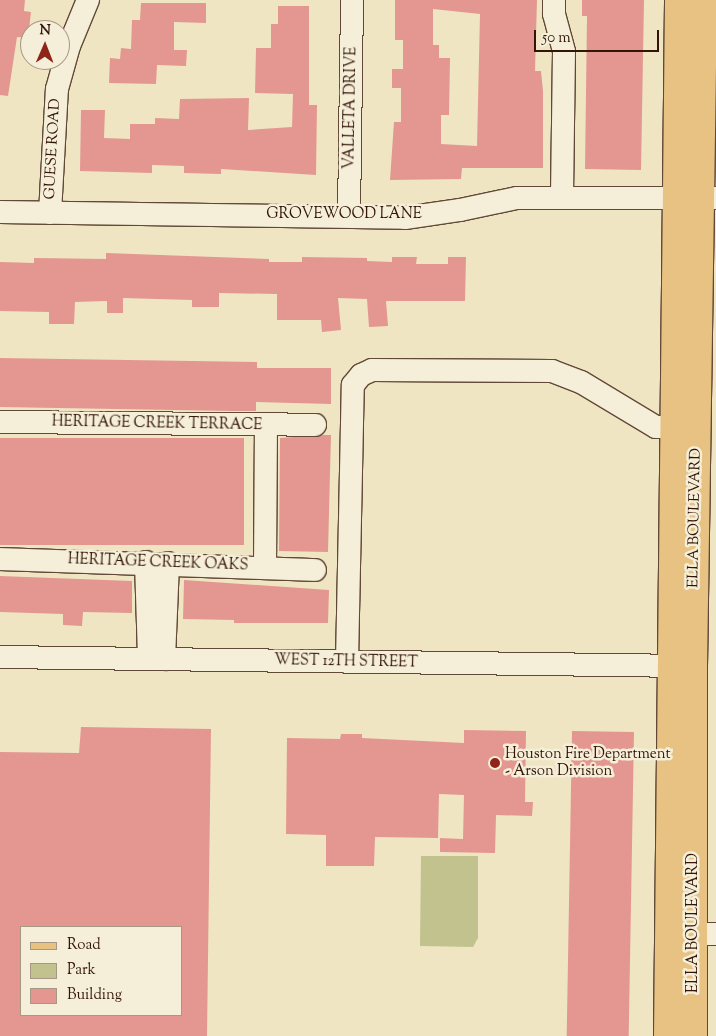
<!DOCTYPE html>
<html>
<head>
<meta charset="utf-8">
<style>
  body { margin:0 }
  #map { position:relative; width:716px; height:1036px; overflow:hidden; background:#efe5c3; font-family:"Sorts Mill Goudy",serif }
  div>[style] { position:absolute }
  .green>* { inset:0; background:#c1c28e }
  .building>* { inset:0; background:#e49790; transform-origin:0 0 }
  .roads { filter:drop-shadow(1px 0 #614937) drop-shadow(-1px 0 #614937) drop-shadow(0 1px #614937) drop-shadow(0 -1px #614937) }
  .minor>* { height:22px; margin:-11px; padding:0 11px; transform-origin:11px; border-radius:11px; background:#f5eed8 }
  .major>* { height:28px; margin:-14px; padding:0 14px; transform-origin:14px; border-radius:14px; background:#e8c282 }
  .dots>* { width:14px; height:14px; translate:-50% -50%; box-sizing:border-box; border:2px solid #f5eed8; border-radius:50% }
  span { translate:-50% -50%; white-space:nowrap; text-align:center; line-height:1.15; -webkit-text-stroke:5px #f5eed8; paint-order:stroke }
  .street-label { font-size:15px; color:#321508 }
  .poi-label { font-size:15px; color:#321508 }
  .left { translate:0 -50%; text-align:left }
  .legend { position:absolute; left:20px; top:926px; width:162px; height:90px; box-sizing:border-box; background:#f5eed8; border:1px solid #a79785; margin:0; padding:6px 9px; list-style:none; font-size:15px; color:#321508 }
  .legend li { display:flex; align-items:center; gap:10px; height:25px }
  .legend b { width:25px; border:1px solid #a79785 }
  .north { position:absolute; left:20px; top:20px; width:50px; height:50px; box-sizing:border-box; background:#f5eed8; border:1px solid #a79785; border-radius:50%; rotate:1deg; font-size:14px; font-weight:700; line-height:20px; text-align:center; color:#321508 }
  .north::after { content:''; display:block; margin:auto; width:18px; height:22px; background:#8f2418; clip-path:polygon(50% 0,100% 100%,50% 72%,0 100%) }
  .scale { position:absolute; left:534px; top:30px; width:125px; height:22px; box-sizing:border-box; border:2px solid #321508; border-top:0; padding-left:6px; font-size:15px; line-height:18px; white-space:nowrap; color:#321508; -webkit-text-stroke:4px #f5eed8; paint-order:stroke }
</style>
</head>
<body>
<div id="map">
  <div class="green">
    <div style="clip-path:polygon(421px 856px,478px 856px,478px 938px,473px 947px,420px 946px)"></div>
  </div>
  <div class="building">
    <div style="clip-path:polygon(0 0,25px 0,24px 11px,31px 12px,28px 38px,17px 37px,8px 96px,0 95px)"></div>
    <div style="clip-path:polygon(evenodd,395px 0,537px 0,535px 71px,541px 71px,543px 91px,543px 168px,462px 168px,461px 179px,390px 180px,394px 122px,401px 122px,401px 88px,392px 88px,392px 69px,403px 69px,403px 40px,395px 40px,395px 0,433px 9px,480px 14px,477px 146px,441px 144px,441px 115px,449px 115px,450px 58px,439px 58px,439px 45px,433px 45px,433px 9px)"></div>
    <div style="clip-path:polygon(582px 0,644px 0,641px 170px,585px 169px,587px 16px,582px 16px)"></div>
    <div style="clip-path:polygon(141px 3px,206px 3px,206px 23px,174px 22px,174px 50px,187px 50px,186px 66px,157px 65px,156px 84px,109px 83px,110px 58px,120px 59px,121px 48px,131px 49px,132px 20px,140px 20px)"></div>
    <div style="clip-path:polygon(278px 6px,309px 6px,309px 105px,317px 105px,316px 175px,221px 169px,221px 174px,184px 173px,184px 166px,152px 165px,152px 173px,80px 171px,81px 110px,105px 110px,104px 138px,130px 139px,130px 124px,155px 124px,155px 118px,179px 119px,180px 99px,249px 98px,248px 130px,292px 127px,293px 94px,255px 93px,256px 48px,271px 48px,271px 24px,278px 24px)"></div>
    <div style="clip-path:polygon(106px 253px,269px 259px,269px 262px,302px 262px,302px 257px,367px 258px,367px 261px,392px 262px,392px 257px,417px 257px,416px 264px,448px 264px,448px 257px,466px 257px,465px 301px,386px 301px,388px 326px,369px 327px,367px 299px,338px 298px,341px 330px,322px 332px,321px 320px,277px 320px,277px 294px,219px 293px,219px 307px,192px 307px,192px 300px,123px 298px,123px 313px,107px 313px,107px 301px,75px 302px,74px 324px,49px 324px,49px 312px,0 311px,0 262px,34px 263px,34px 258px,106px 259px)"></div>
    <div style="clip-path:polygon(0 358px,257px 362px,257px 368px,331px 368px,331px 404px,256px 402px,256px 411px,232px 411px,0 407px)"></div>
    <div style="clip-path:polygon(323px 435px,331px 435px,328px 552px,279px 551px,280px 438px)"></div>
    <div style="left:0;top:438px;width:244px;height:107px"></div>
    <div style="clip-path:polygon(0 576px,132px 581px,132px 613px,83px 612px,82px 626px,63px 625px,63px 614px,0 612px)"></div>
    <div style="clip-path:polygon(184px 580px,329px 590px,328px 623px,234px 623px,234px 620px,183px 619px)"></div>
    <div style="clip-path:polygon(evenodd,81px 727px,211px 729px,207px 1036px,0 1036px,0 752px,79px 753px,81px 727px,21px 927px,181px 927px,181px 1015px,21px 1015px,21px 927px)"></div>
    <div style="clip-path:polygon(464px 730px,526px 731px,525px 802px,533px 802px,532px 816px,496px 815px,495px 853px,440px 852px,440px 838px,463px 839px,464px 795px,439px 794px,438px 838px,375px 837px,374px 866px,326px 866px,326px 835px,286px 834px,287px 738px,340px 739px,341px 734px,362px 734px,362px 738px,464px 743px)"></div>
    <div style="left:572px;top:731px;width:62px;height:305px;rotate:1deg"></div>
  </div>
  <div class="roads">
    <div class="minor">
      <div style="left:554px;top:0;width:14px;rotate:90deg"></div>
      <div style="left:554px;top:14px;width:39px;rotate:75deg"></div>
      <div style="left:564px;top:52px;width:145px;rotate:90.8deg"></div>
      <div style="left:0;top:212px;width:405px;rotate:0.8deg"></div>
      <div style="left:405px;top:218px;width:56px;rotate:-8.3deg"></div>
      <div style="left:460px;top:210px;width:58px;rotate:-11.9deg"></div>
      <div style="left:517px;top:198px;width:199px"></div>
      <div style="left:50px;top:213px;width:124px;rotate:-86.8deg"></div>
      <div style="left:57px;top:89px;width:45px;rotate:-74.4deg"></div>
      <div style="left:69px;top:46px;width:50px;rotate:-67.6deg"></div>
      <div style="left:349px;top:216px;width:216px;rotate:-89.2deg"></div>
      <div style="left:0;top:422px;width:315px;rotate:0.5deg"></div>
      <div style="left:0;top:559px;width:315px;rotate:2deg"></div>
      <div style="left:146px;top:562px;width:97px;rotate:88.2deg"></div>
      <div style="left:265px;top:566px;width:141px;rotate:-89.6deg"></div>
      <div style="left:0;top:657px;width:689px;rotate:0.75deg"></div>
      <div style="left:164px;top:659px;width:96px;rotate:-87.6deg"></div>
      <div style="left:347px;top:662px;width:277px;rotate:-88.8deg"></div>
      <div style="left:353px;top:385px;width:13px;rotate:-51deg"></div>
      <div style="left:361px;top:375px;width:12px;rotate:-24deg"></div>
      <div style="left:372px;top:370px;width:180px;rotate:0.3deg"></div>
      <div style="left:552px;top:371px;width:31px;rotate:21deg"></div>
      <div style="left:581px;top:382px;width:87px;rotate:31deg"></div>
      <div style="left:656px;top:427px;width:18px"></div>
      <div style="left:677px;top:934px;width:39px"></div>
    </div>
    <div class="major">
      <div style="left:668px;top:1036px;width:1036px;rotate:-89.39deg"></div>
      <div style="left:693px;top:1036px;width:370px;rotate:-90deg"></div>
      <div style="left:693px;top:666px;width:666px;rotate:-89.14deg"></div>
    </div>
  </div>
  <div class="dots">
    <div style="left:495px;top:763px;background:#8f2418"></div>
  </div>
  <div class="street-label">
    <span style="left:351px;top:108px;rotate:-89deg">VALLETA DRIVE</span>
    <span style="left:53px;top:149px;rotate:-87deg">GUESE ROAD</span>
    <span style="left:344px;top:215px">GROVEWOOD LANE</span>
    <span style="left:157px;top:424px;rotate:1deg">HERITAGE CREEK TERRACE</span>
    <span style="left:695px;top:518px;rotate:-89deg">ELLA BOULEVARD</span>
    <span style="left:158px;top:563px;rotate:2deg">HERITAGE CREEK OAKS</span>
    <span style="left:346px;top:662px;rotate:1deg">WEST 12TH STREET</span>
    <span style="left:694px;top:923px;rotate:-90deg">ELLA BOULEVARD</span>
  </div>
  <div class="poi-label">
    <span class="left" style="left:505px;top:763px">Houston Fire Department<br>- Arson Division</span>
  </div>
  <ul class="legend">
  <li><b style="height:6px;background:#e8c282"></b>Road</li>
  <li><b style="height:14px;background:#c1c28e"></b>Park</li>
  <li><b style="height:14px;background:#e49790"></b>Building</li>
  </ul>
  <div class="north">N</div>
  <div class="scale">50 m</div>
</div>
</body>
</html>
